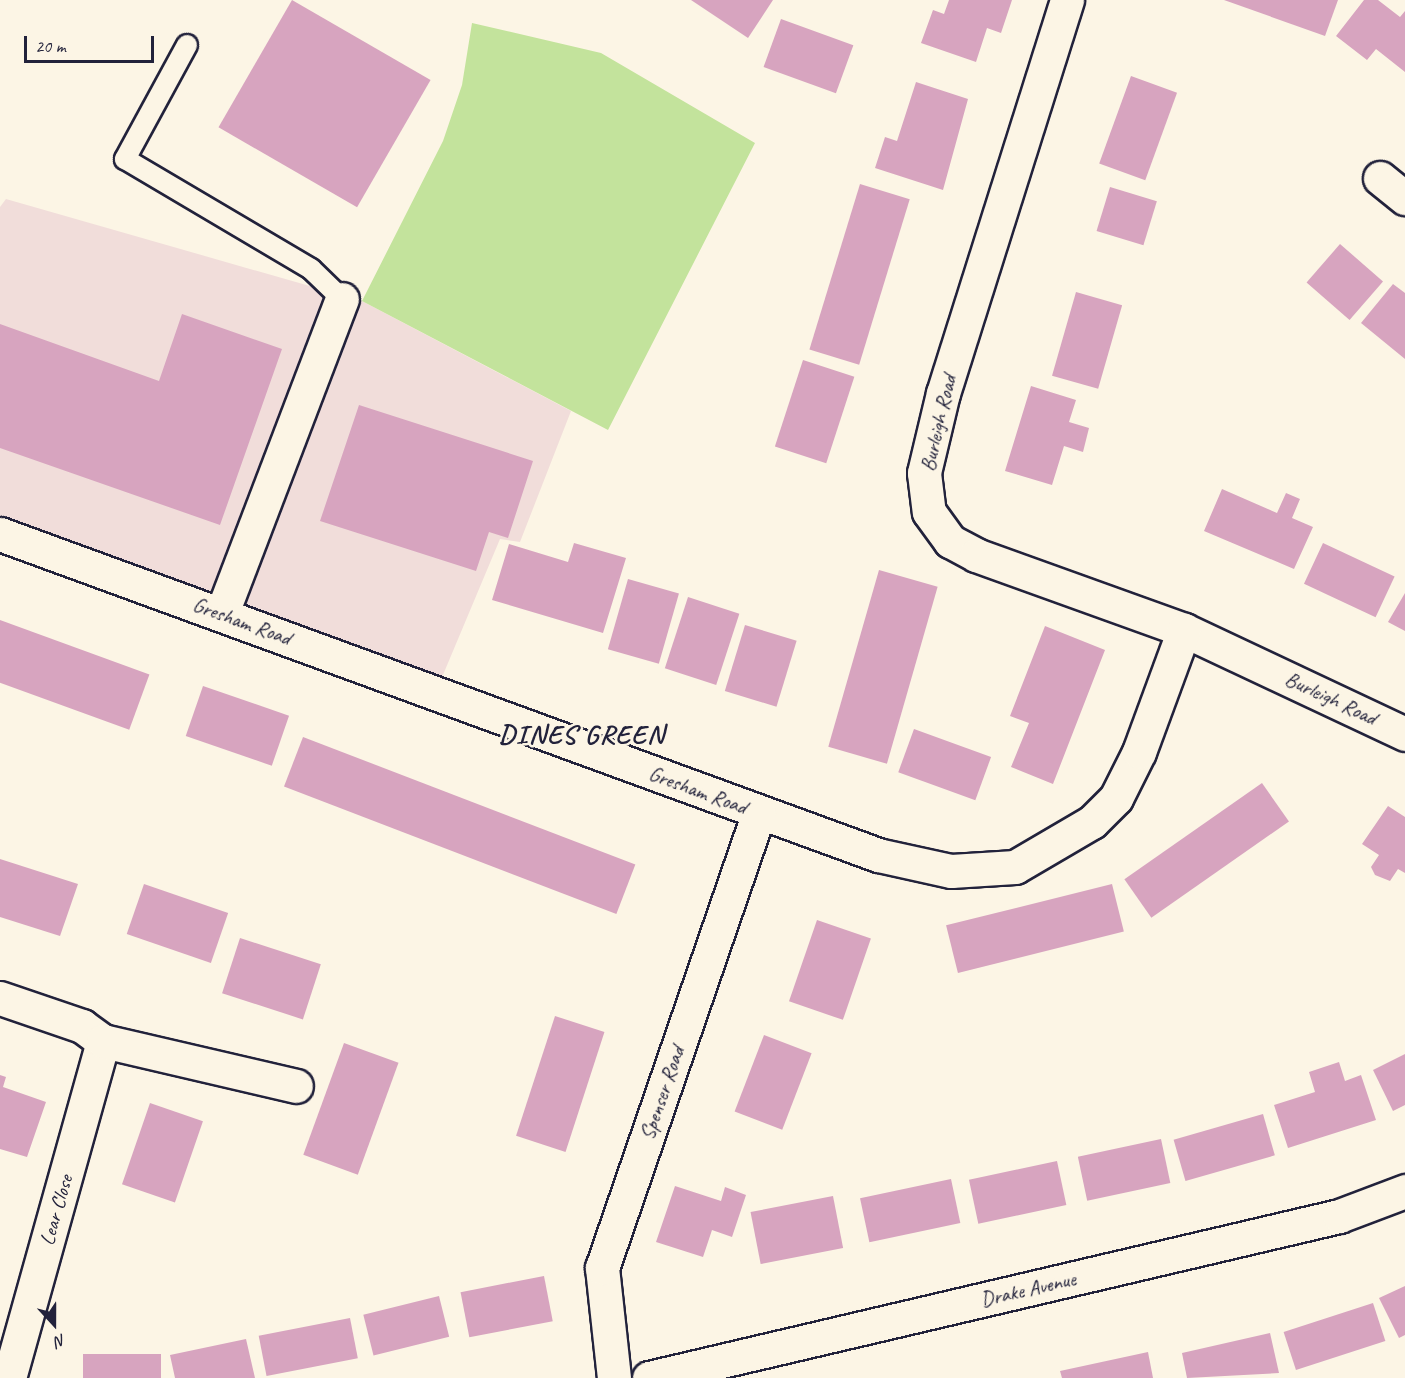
<!DOCTYPE html>
<html>
<head>
<meta charset="utf-8">
<style>
  body { margin:0 }
  #map { position:relative; width:1405px; height:1378px; overflow:hidden; background:#fcf5e5; font-family:Caveat,sans-serif }
  div>[style] { position:absolute }
  .built>* { inset:0; background:#f1ddda }
  .green>* { inset:0; background:#c3e39c }
  .building>* { inset:0; background:#d7a4bf; transform-origin:0 0 }
  .roads { filter:drop-shadow(2px 0 #22223b) drop-shadow(-2px 0 #22223b) drop-shadow(0 2px #22223b) drop-shadow(0 -2px #22223b) }
  .service>* { height:20px; margin:-10px; padding:0 10px; transform-origin:10px; border-radius:10px; background:#fcf5e5 }
  .minor>* { height:33px; margin:-16.5px; padding:0 16.5px; transform-origin:16.5px; border-radius:16.5px; background:#fcf5e5 }
  span { translate:-50% -50%; white-space:nowrap; text-align:center; line-height:1.15; -webkit-text-stroke:5px #fcf5e5; paint-order:stroke }
  .street-label { font-size:21px; color:#22223b }
  .district-label { font-size:27px; color:#22223b; font-weight:700; letter-spacing:1.5px }
  .north { position:absolute; left:24px; top:1294px; width:60px; height:60px; -webkit-text-stroke:4px #fcf5e5; paint-order:stroke; rotate:159deg; font-size:16px; font-weight:700; line-height:24px; text-align:center; color:#22223b }
  .north::after { content:''; display:block; margin:auto; width:21px; height:27px; background:#22223b; clip-path:polygon(50% 0,100% 100%,50% 72%,0 100%) }
  .scale { position:absolute; left:24px; top:36px; width:130px; height:27px; box-sizing:border-box; border:3px solid #22223b; border-top:0; padding-left:8px; font-size:18px; line-height:21px; white-space:nowrap; color:#22223b; -webkit-text-stroke:4px #fcf5e5; paint-order:stroke }
</style>
</head>
<body>
<div id="map">
  <div class="built">
    <div style="clip-path:polygon(6px 199px,362px 301px,571px 411px,520px 542px,500px 539px,440px 682px,0 517px,0 207px)"></div>
  </div>
  <div class="green">
    <div style="clip-path:polygon(472px 23px,601px 53px,755px 143px,608px 430px,362px 301px,443px 141px,462px 85px)"></div>
  </div>
  <div class="building">
    <div style="left:292px;top:0;width:160px;height:147px;rotate:30deg"></div>
    <div style="clip-path:polygon(691px 0,773px 0,748px 38px)"></div>
    <div style="clip-path:polygon(949px 0,1012px 0,1001px 33px,987px 28px,976px 62px,921px 43px,933px 10px,944px 14px)"></div>
    <div style="clip-path:polygon(1224px 0,1338px 0,1325px 36px)"></div>
    <div style="clip-path:polygon(1364px 0,1378px 0,1400px 17px,1405px 11px,1405px 72px,1376px 49px,1367px 60px,1336px 36px)"></div>
    <div style="left:781px;top:19px;width:77px;height:51px;rotate:20deg"></div>
    <div style="left:1131px;top:76px;width:49px;height:93px;rotate:20deg"></div>
    <div style="clip-path:polygon(916px 82px,968px 99px,943px 190px,875px 168px,885px 137px,897px 141px)"></div>
    <div style="left:860px;top:184px;width:52px;height:173px;rotate:17deg"></div>
    <div style="left:1110px;top:187px;width:49px;height:46px;rotate:17deg"></div>
    <div style="left:1340px;top:244px;width:57px;height:51px;rotate:41deg"></div>
    <div style="clip-path:polygon(1393px 284px,1405px 293px,1405px 359px,1361px 323px)"></div>
    <div style="left:1076px;top:292px;width:48px;height:87px;rotate:16deg"></div>
    <div style="clip-path:polygon(182px 314px,282px 349px,220px 525px,0 448px,0 324px,159px 381px)"></div>
    <div style="left:803px;top:360px;width:54px;height:91px;rotate:18deg"></div>
    <div style="clip-path:polygon(1031px 386px,1076px 400px,1069px 422px,1089px 428px,1083px 452px,1064px 446px,1052px 485px,1005px 471px)"></div>
    <div style="clip-path:polygon(359px 405px,533px 461px,508px 538px,489px 532px,476px 571px,320px 521px)"></div>
    <div style="clip-path:polygon(1222px 489px,1277px 513px,1286px 493px,1300px 499px,1292px 518px,1313px 527px,1294px 569px,1204px 531px)"></div>
    <div style="clip-path:polygon(574px 543px,626px 558px,603px 633px,492px 600px,509px 544px,568px 562px)"></div>
    <div style="left:1323px;top:543px;width:79px;height:45px;rotate:25deg"></div>
    <div style="left:879px;top:570px;width:61px;height:184px;rotate:16deg"></div>
    <div style="left:628px;top:579px;width:53px;height:73px;rotate:16deg"></div>
    <div style="clip-path:polygon(1405px 593px,1405px 631px,1388px 622px)"></div>
    <div style="left:688px;top:597px;width:54px;height:75px;rotate:18deg"></div>
    <div style="left:0;top:620px;width:159px;height:59px;rotate:20deg"></div>
    <div style="left:745px;top:625px;width:54px;height:69px;rotate:17deg"></div>
    <div style="clip-path:polygon(1045px 626px,1105px 650px,1053px 784px,1011px 767px,1029px 723px,1010px 716px)"></div>
    <div style="left:203px;top:686px;width:91px;height:53px;rotate:19deg"></div>
    <div style="left:914px;top:729px;width:82px;height:46px;rotate:20deg"></div>
    <div style="left:303px;top:737px;width:356px;height:53px;rotate:21deg"></div>
    <div style="left:1262px;top:783px;width:47px;height:168px;rotate:55deg"></div>
    <div style="clip-path:polygon(1388px 806px,1405px 817px,1405px 873px,1398px 869px,1390px 881px,1375px 875px,1371px 867px,1379px 855px,1362px 844px)"></div>
    <div style="clip-path:polygon(0 859px,78px 884px,60px 936px,0 917px)"></div>
    <div style="left:144px;top:884px;width:89px;height:53px;rotate:19deg"></div>
    <div style="left:1112px;top:884px;width:49px;height:171px;rotate:76deg"></div>
    <div style="left:817px;top:920px;width:57px;height:86px;rotate:19deg"></div>
    <div style="left:240px;top:938px;width:85px;height:58px;rotate:18deg"></div>
    <div style="left:555px;top:1016px;width:52px;height:126px;rotate:18deg"></div>
    <div style="left:764px;top:1035px;width:51px;height:82px;rotate:21deg"></div>
    <div style="left:344px;top:1043px;width:58px;height:119px;rotate:20deg"></div>
    <div style="clip-path:polygon(1405px 1054px,1405px 1105px,1393px 1111px,1373px 1070px)"></div>
    <div style="clip-path:polygon(1339px 1062px,1345px 1081px,1361px 1075px,1376px 1120px,1288px 1148px,1274px 1105px,1315px 1092px,1309px 1072px)"></div>
    <div style="clip-path:polygon(0 1075px,6px 1077px,3px 1087px,46px 1102px,27px 1157px,0 1149px)"></div>
    <div style="left:150px;top:1103px;width:56px;height:86px;rotate:19deg"></div>
    <div style="left:1263px;top:1114px;width:43px;height:93px;rotate:74deg"></div>
    <div style="left:1161px;top:1139px;width:45px;height:85px;rotate:78deg"></div>
    <div style="left:1057px;top:1161px;width:45px;height:90px;rotate:78deg"></div>
    <div style="left:951px;top:1179px;width:45px;height:93px;rotate:78deg"></div>
    <div style="clip-path:polygon(675px 1186px,721px 1201px,725px 1187px,746px 1195px,732px 1237px,712px 1230px,703px 1257px,656px 1242px)"></div>
    <div style="left:833px;top:1196px;width:53px;height:84px;rotate:79deg"></div>
    <div style="left:544px;top:1276px;width:46px;height:85px;rotate:79deg"></div>
    <div style="clip-path:polygon(1405px 1286px,1405px 1335px,1399px 1338px,1379px 1298px)"></div>
    <div style="left:439px;top:1296px;width:42px;height:78px;rotate:76deg"></div>
    <div style="left:1373px;top:1303px;width:40px;height:94px;rotate:72deg"></div>
    <div style="left:350px;top:1318px;width:41px;height:93px;rotate:79deg"></div>
    <div style="clip-path:polygon(1270px 1333px,1279px 1373px,1187px 1378px,1182px 1353px)"></div>
    <div style="clip-path:polygon(246px 1339px,255px 1378px,175px 1378px,170px 1355px)"></div>
    <div style="clip-path:polygon(1148px 1352px,1153px 1378px,1062px 1378px,1060px 1371px)"></div>
    <div style="left:83px;top:1354px;width:78px;height:24px"></div>
  </div>
  <div class="roads">
    <div class="service">
      <div style="left:187px;top:45px;width:130px;rotate:118.5deg"></div>
      <div style="left:125px;top:159px;width:216px;rotate:30.6deg"></div>
      <div style="left:311px;top:269px;width:43px;rotate:44.1deg"></div>
    </div>
    <div class="minor">
      <div style="left:1067px;top:0;width:412px;rotate:107.5deg"></div>
      <div style="left:943px;top:393px;width:82px;rotate:103.4deg"></div>
      <div style="left:924px;top:473px;width:39px;rotate:83deg"></div>
      <div style="left:929px;top:512px;width:36px;rotate:54deg"></div>
      <div style="left:950px;top:541px;width:30px;rotate:28deg"></div>
      <div style="left:976px;top:555px;width:221px;rotate:19.8deg"></div>
      <div style="left:1184px;top:630px;width:244px;rotate:25.2deg"></div>
      <div style="left:1380px;top:178px;width:32px;rotate:39deg"></div>
      <div style="left:0;top:534px;width:935px;rotate:20.08deg"></div>
      <div style="left:878px;top:855px;width:75px;rotate:12.4deg"></div>
      <div style="left:951px;top:871px;width:64px;rotate:-3.6deg"></div>
      <div style="left:1015px;top:867px;width:89px;rotate:-30.3deg"></div>
      <div style="left:1092px;top:822px;width:34px;rotate:-45deg"></div>
      <div style="left:1116px;top:798px;width:51px;rotate:-63.4deg"></div>
      <div style="left:1139px;top:752px;width:130px;rotate:-69.8deg"></div>
      <div style="left:222px;top:613px;width:336px;rotate:-69.1deg"></div>
      <div style="left:0;top:998px;width:87px;rotate:18.9deg"></div>
      <div style="left:82px;top:1026px;width:26px;rotate:36deg"></div>
      <div style="left:9px;top:1378px;width:350px;rotate:-74.4deg"></div>
      <div style="left:103px;top:1041px;width:198px;rotate:13.1deg"></div>
      <div style="left:614px;top:1378px;width:111px;rotate:-96.2deg"></div>
      <div style="left:602px;top:1268px;width:481px;rotate:-71deg"></div>
      <div style="left:649px;top:1378px;width:709px;rotate:-13.21deg"></div>
      <div style="left:1339px;top:1216px;width:71px;rotate:-20.7deg"></div>
    </div>
  </div>
  <div class="street-label">
    <span style="left:938px;top:423px;rotate:-77deg">Burleigh Road</span>
    <span style="left:242px;top:621px;rotate:20deg">Gresham Road</span>
    <span style="left:1331px;top:698px;rotate:25deg">Burleigh Road</span>
    <span style="left:698px;top:790px;rotate:20deg">Gresham Road</span>
    <span style="left:662px;top:1093px;rotate:-71deg">Spenser Road</span>
    <span style="left:56px;top:1210px;rotate:-74deg">Lear Close</span>
    <span style="left:1028px;top:1289px;rotate:-13deg">Drake Avenue</span>
  </div>
  <div class="district-label">
    <span style="left:582px;top:735px">DINES GREEN</span>
  </div>
  <div class="north">N</div>
  <div class="scale">20 m</div>
</div>
</body>
</html>
